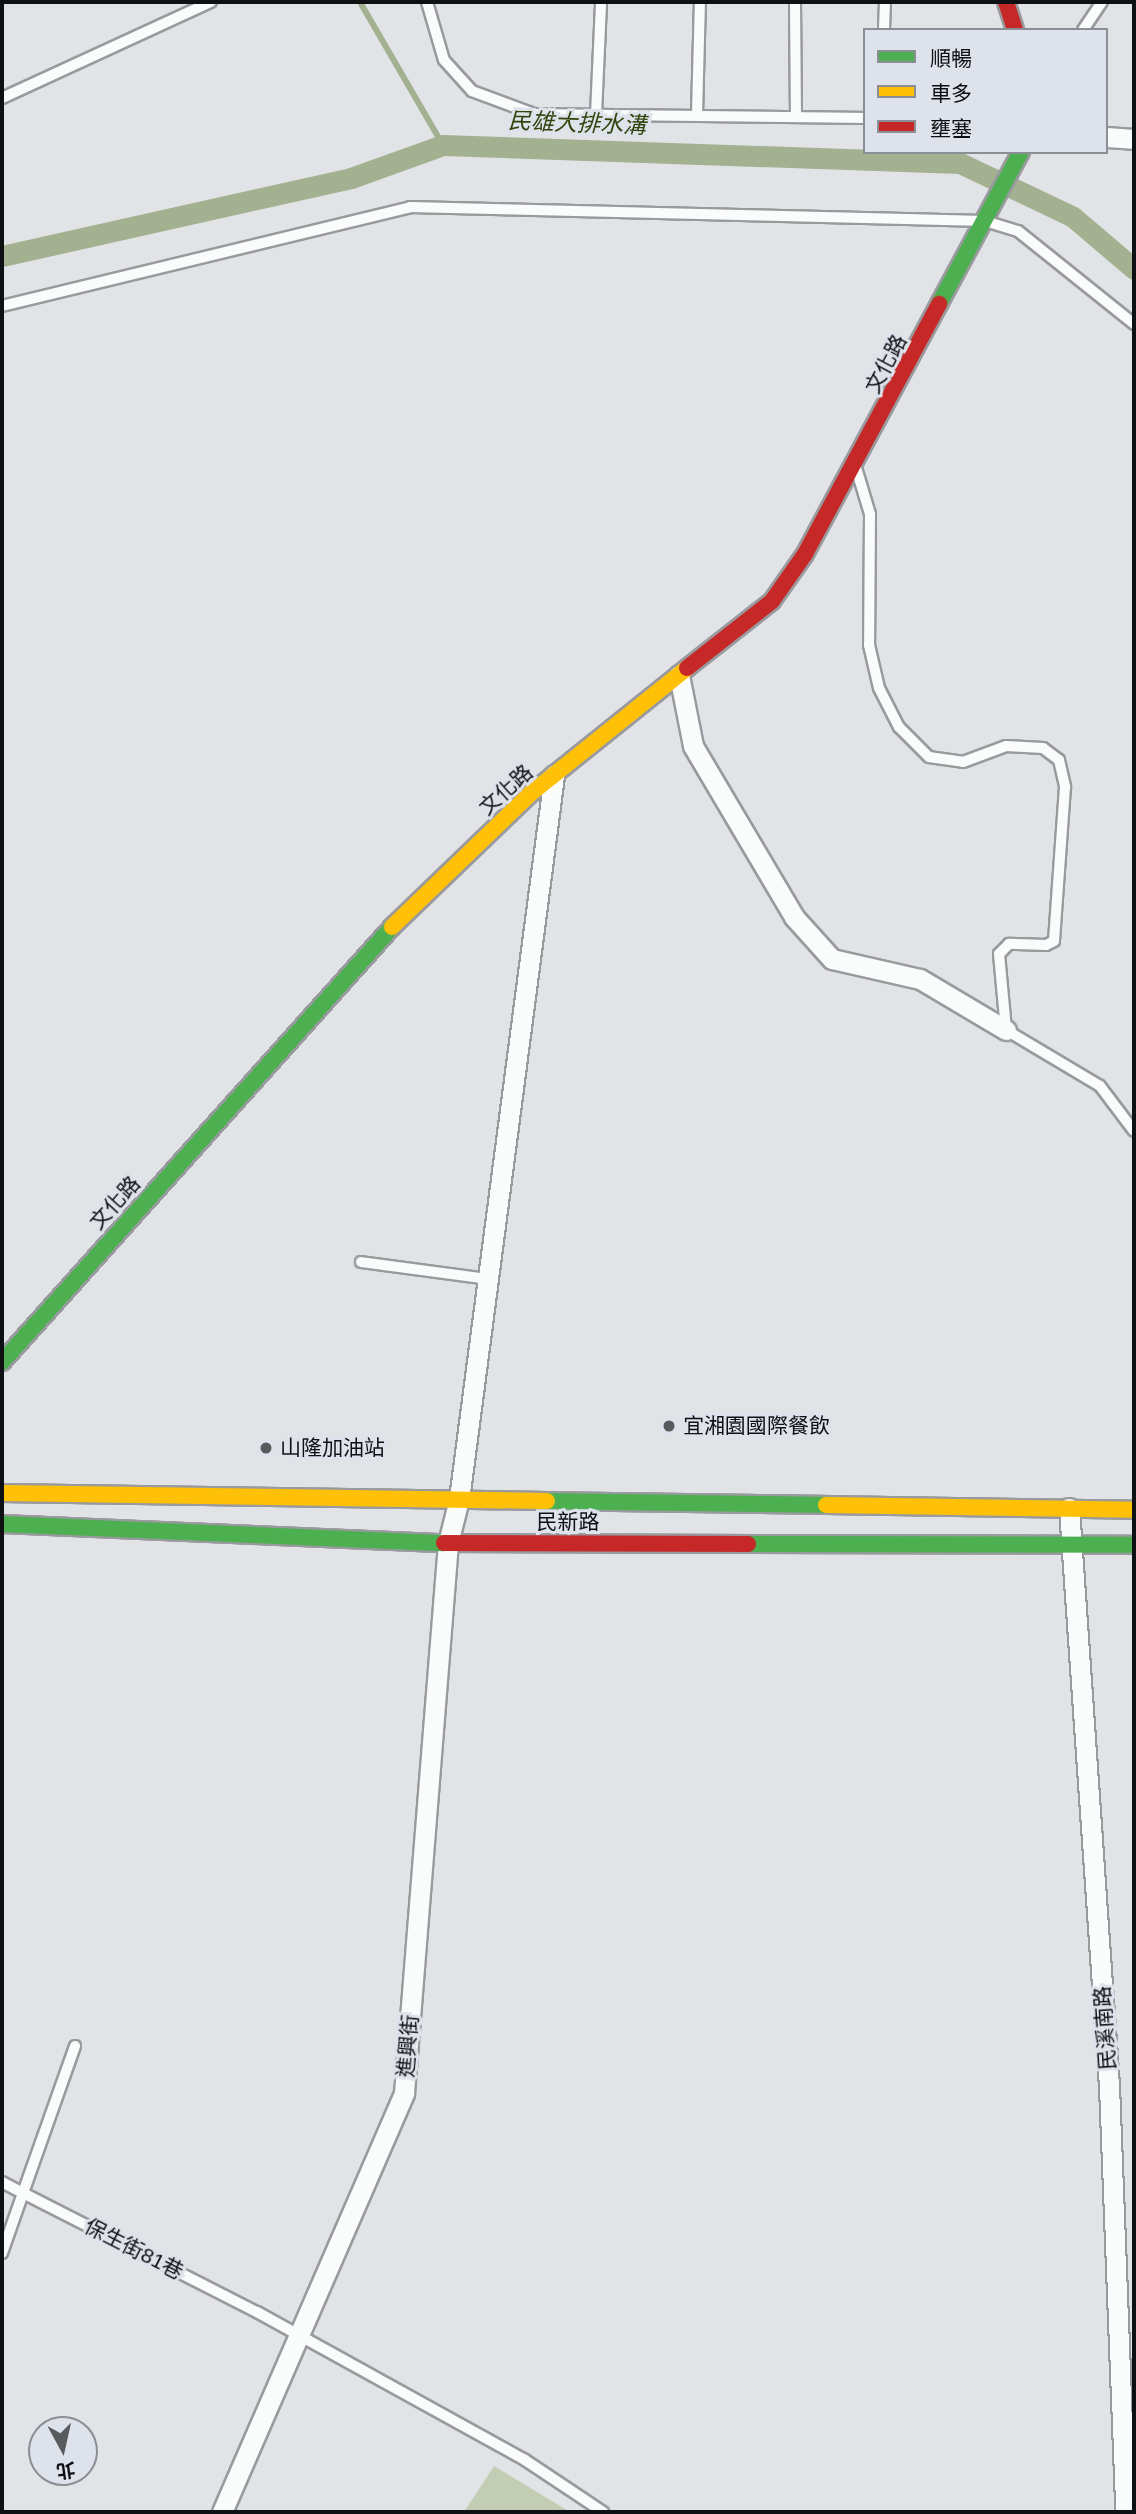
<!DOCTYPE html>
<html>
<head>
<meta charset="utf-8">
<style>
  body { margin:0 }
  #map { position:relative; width:1136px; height:2514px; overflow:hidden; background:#e1e3e7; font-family:Arial,"Noto Sans TC",sans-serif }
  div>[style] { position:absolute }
  .green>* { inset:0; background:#c2cdb4 }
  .stream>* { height:6px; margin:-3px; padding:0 3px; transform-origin:3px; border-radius:3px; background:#a3b190 }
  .canal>* { height:21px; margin:-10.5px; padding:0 10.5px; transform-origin:10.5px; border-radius:10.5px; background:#a3b190 }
  .roads { filter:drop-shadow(2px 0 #999a9e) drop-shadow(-2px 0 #999a9e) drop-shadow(0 2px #999a9e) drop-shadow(0 -2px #999a9e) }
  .lane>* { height:10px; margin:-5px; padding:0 5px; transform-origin:5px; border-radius:5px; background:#fafbfb }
  .street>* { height:19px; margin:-9.5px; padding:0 9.5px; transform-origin:9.5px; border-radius:9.5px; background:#fafbfb }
  .fast>* { height:16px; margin:-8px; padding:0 8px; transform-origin:8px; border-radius:8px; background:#4caf50 }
  .slow>* { height:16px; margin:-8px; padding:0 8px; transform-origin:8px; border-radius:8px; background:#ffc107 }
  .jam>* { height:16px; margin:-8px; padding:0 8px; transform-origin:8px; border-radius:8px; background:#c62828 }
  .dots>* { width:19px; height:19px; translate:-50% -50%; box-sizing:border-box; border:4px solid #dee2ea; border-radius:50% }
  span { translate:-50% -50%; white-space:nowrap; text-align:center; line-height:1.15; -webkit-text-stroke:6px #dee2ea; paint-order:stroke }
  .street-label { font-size:21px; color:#0f1013 }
  .poi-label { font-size:21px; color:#0f1013 }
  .left { translate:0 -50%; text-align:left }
  .water-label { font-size:23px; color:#32430c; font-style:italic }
  .frame { position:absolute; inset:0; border:4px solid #0f1013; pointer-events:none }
  .legend { position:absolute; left:863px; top:28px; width:245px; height:126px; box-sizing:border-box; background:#dee2ea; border:2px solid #8b8e94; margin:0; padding:9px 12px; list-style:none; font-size:21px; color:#0f1013 }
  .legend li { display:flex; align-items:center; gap:14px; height:35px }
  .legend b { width:35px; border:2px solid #8b8e94 }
  .north { position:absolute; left:28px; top:2416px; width:70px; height:70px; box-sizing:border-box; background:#dee2ea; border:2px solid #8b8e94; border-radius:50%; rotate:172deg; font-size:19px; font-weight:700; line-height:28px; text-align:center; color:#0f1013 }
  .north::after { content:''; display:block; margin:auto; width:24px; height:32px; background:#585a5d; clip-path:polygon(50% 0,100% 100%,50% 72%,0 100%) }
</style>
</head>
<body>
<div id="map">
  <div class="green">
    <div style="clip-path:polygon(494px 2466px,570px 2512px,464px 2512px)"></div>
  </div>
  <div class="stream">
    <div style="left:360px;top:2px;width:165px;rotate:59.9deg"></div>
  </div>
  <div class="canal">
    <div style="left:2px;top:256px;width:358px;rotate:-12.6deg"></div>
    <div style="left:351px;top:178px;width:98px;rotate:-19.7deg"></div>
    <div style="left:443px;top:145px;width:517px;rotate:1.99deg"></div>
    <div style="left:960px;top:163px;width:125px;rotate:25.5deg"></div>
    <div style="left:1073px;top:217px;width:80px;rotate:40.4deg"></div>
  </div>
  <div class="roads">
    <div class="lane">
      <div style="left:427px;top:2px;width:60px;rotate:73.7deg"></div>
      <div style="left:444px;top:60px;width:42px;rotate:47.9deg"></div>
      <div style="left:472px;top:91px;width:66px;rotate:20.4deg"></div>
      <div style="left:534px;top:114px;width:331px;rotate:0.7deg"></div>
      <div style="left:795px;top:2px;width:112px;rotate:89.5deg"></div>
      <div style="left:884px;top:30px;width:28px;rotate:-88deg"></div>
      <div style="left:1083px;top:30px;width:34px;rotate:-56deg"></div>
      <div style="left:2px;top:98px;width:230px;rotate:-24.7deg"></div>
      <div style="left:596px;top:114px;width:112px;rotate:-87.4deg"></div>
      <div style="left:697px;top:114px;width:112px;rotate:-88.5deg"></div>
      <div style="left:2px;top:306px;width:420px;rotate:-13.6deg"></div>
      <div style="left:410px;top:207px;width:575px;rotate:1.39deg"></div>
      <div style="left:985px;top:221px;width:34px;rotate:17deg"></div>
      <div style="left:1018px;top:231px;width:149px;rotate:38.7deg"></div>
      <div style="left:857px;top:471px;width:45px;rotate:73.2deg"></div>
      <div style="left:870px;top:514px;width:131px;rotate:90.4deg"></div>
      <div style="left:869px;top:645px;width:44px;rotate:76.9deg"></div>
      <div style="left:879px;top:688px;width:44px;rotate:62.9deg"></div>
      <div style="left:899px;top:727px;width:42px;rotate:45deg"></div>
      <div style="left:929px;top:757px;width:34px;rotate:8deg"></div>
      <div style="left:963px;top:762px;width:46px;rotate:-20.4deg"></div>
      <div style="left:1006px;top:746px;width:37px;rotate:3deg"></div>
      <div style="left:1043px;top:748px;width:20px;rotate:37deg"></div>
      <div style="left:1059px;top:760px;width:28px;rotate:77deg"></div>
      <div style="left:1065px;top:787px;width:154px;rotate:94.1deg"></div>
      <div style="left:1054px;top:941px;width:9px;rotate:153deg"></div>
      <div style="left:1046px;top:945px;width:37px;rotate:-178deg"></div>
      <div style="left:1009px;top:944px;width:14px;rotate:135deg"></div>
      <div style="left:999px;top:954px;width:76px;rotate:84.7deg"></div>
      <div style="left:1006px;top:1030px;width:109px;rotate:30.8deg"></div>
      <div style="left:1100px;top:1086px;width:56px;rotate:52.9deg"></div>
      <div style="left:361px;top:1262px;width:128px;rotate:7.6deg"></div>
      <div style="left:2px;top:2182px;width:24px;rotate:28deg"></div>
      <div style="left:23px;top:2193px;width:156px;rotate:-70.5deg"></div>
      <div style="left:2px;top:2253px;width:64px;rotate:-70.7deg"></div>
      <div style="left:23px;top:2193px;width:263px;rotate:27deg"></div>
      <div style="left:257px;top:2312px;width:306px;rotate:28.9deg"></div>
      <div style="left:525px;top:2460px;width:94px;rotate:33.7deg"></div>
    </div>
    <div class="street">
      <div style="left:1106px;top:137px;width:28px;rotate:4deg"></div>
      <div style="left:679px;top:675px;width:72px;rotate:78.8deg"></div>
      <div style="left:693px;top:746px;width:199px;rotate:59.4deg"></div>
      <div style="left:794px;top:917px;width:57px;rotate:47.9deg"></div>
      <div style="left:832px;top:959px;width:90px;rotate:12.8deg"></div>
      <div style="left:920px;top:979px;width:100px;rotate:30.7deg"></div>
      <div style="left:1069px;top:1508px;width:579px;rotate:86.04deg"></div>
      <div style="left:1109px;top:2086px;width:426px;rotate:87.8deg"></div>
      <div style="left:222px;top:2512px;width:457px;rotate:-66.5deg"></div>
      <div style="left:404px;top:2093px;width:552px;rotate:-85.43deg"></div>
      <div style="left:448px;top:1543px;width:45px;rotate:-76deg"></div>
      <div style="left:459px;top:1499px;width:730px;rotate:-82.52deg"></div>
    </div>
    <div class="fast">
      <div style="left:939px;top:304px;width:173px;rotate:-61.7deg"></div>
      <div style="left:2px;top:1362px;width:584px;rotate:-48.12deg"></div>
      <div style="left:547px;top:1501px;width:279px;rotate:0.8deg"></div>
      <div style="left:2px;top:1524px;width:442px;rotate:2.5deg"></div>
      <div style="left:748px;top:1544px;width:386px;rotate:0.1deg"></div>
    </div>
    <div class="slow">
      <div style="left:392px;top:927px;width:192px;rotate:-43.9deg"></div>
      <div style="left:530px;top:794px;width:201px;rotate:-38.7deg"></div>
      <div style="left:2px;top:1493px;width:545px;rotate:0.84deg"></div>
      <div style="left:826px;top:1505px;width:308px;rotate:0.9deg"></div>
    </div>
    <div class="jam">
      <div style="left:1006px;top:2px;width:29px;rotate:72deg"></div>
      <div style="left:687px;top:668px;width:108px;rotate:-38.2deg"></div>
      <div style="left:772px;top:601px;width:57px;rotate:-54.9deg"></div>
      <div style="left:805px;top:554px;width:284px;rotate:-61.8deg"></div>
      <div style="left:444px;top:1543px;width:304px;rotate:0.2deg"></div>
    </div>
  </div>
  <div class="dots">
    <div style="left:669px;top:1426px;background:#585a5d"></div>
    <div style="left:266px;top:1448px;background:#585a5d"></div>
  </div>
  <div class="street-label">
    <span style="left:886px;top:364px;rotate:-62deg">文化路</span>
    <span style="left:506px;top:790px;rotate:-42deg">文化路</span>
    <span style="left:115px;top:1203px;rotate:-48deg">文化路</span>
    <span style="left:568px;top:1522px">民新路</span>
    <span style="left:1105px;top:2028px;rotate:-94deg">民溪南路</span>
    <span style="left:408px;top:2046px;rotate:-85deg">進興街</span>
    <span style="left:134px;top:2249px;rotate:27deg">保生街81巷</span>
  </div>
  <div class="poi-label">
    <span class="left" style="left:683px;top:1426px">宜湘園國際餐飲</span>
    <span class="left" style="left:280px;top:1448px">山隆加油站</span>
  </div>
  <div class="water-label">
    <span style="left:577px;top:123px;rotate:2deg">民雄大排水溝</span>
  </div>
  <div class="frame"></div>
  <ul class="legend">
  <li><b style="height:9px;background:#4caf50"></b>順暢</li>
  <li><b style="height:9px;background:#ffc107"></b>車多</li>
  <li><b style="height:9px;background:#c62828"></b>壅塞</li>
  </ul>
  <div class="north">北</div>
</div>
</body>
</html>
